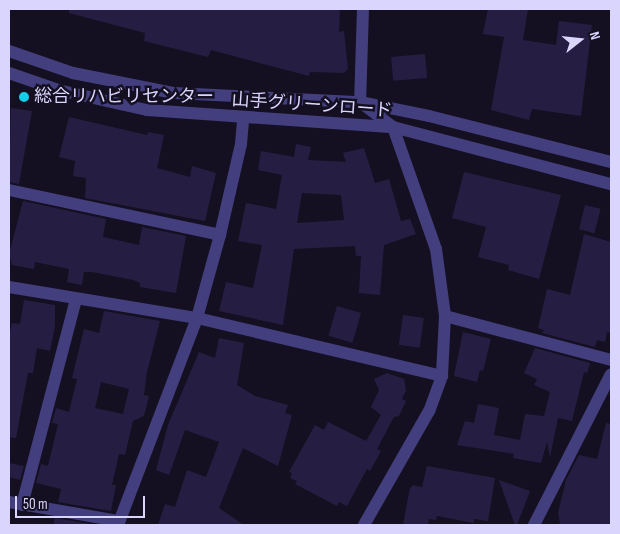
<!DOCTYPE html>
<html>
<head>
<meta charset="utf-8">
<style>
  body { margin:0 }
  #map { position:relative; width:620px; height:534px; overflow:hidden; background:#141022; font-family:"Sofia Sans Condensed","Noto Sans JP",sans-serif }
  div>[style] { position:absolute }
  .building>* { inset:0; background:#261e42; transform-origin:0 0 }
  .minor>* { height:12px; margin:-6px; padding:0 6px; transform-origin:6px; border-radius:6px; background:#433f7e }
  .tertiary>* { height:12px; margin:-6px; padding:0 6px; transform-origin:6px; border-radius:6px; background:#433f7e }
  .dots>* { width:14px; height:14px; translate:-50% -50%; box-sizing:border-box; border:2px solid #141022; border-radius:50% }
  span { translate:-50% -50%; white-space:nowrap; text-align:center; line-height:1.15; -webkit-text-stroke:5px #141022; paint-order:stroke }
  .poi-label { font-size:18px; color:#dad5fc }
  .left { translate:0 -50%; text-align:left }
  .street-label { font-size:18px; color:#dad5fc }
  .frame { position:absolute; inset:0; border:10px solid #dad5fc; pointer-events:none }
  .north { position:absolute; left:555px; top:15px; width:50px; height:50px; -webkit-text-stroke:4px #141022; paint-order:stroke; rotate:74deg; font-size:14px; font-weight:700; line-height:20px; text-align:center; color:#dad5fc }
  .north::after { content:''; display:block; margin:auto; width:18px; height:22px; background:#dad5fc; clip-path:polygon(50% 0,100% 100%,50% 72%,0 100%) }
  .scale { position:absolute; left:15px; top:496px; width:130px; height:22px; box-sizing:border-box; border:2px solid #dad5fc; border-top:0; padding-left:6px; font-size:15px; line-height:18px; white-space:nowrap; color:#dad5fc; -webkit-text-stroke:4px #141022; paint-order:stroke }
</style>
</head>
<body>
<div id="map">
  <div class="building">
    <div style="clip-path:polygon(69px 9px,340px 9px,339px 32px,344px 31px,348px 69px,344px 73px,310px 72px,309px 76px,211px 50px,208px 57px,144px 41px,145px 33px,69px 13px)"></div>
    <div style="clip-path:polygon(488px 9px,528px 9px,523px 40px,556px 45px,559px 21px,592px 25px,581px 116px,532px 109px,529px 120px,491px 110px,504px 37px,483px 34px)"></div>
    <div style="left:425px;top:54px;width:24px;height:34px;rotate:85deg"></div>
    <div style="clip-path:polygon(11px 108px,32px 111px,19px 184px,9px 182px)"></div>
    <div style="clip-path:polygon(69px 117px,147px 135px,148px 132px,164px 135px,157px 168px,190px 177px,192px 166px,216px 173px,205px 221px,85px 198px,86px 178px,73px 176px,75px 161px,59px 157px)"></div>
    <div style="clip-path:polygon(evenodd,296px 144px,311px 147px,308px 160px,346px 162px,343px 153px,364px 148px,375px 183px,389px 179px,401px 221px,410px 219px,416px 234px,384px 245px,380px 295px,359px 293px,361px 256px,356px 256px,355px 246px,294px 249px,283px 325px,219px 311px,226px 282px,253px 288px,262px 245px,238px 241px,246px 203px,276px 209px,282px 175px,258px 170px,261px 151px,294px 157px,296px 144px,302px 193px,341px 195px,344px 220px,297px 223px,302px 193px)"></div>
    <div style="clip-path:polygon(464px 172px,561px 195px,539px 279px,508px 270px,509px 265px,478px 257px,486px 227px,452px 218px)"></div>
    <div style="clip-path:polygon(23px 201px,106px 219px,103px 237px,139px 245px,142px 227px,186px 236px,176px 293px,140px 287px,140px 283px,133px 280px,92px 272px,84px 272px,82px 285px,67px 282px,69px 269px,35px 262px,34px 269px,12px 265px,9px 254px)"></div>
    <div style="left:585px;top:205px;width:16px;height:25px;rotate:14deg"></div>
    <div style="clip-path:polygon(584px 234px,611px 242px,611px 333px,607px 332px,605px 342px,597px 340px,595px 347px,542px 333px,544px 330px,538px 328px,547px 289px,570px 295px)"></div>
    <div style="clip-path:polygon(24px 300px,55px 305px,55px 326px,50px 351px,37px 348px,33px 373px,28px 373px,16px 438px,9px 437px,9px 336px,12px 323px,20px 324px)"></div>
    <div style="left:337px;top:306px;width:25px;height:31px;rotate:16deg"></div>
    <div style="clip-path:polygon(evenodd,104px 311px,160px 321px,147px 372px,144px 395px,149px 396px,144px 416px,133px 421px,125px 455px,119px 454px,112px 485px,116px 485px,111px 511px,58px 502px,61px 489px,36px 483px,41px 464px,48px 466px,58px 424px,52px 423px,56px 408px,69px 412px,77px 379px,72px 378px,84px 329px,99px 333px,104px 311px,101px 382px,129px 389px,123px 414px,95px 408px,101px 382px)"></div>
    <div style="left:403px;top:315px;width:21px;height:30px;rotate:8deg"></div>
    <div style="clip-path:polygon(463px 332px,491px 339px,483px 371px,480px 370px,477px 382px,454px 376px)"></div>
    <div style="clip-path:polygon(219px 338px,244px 343px,237px 385px,255px 396px,288px 405px,285px 413px,292px 415px,278px 466px,243px 448px,219px 508px,244px 525px,158px 525px,165px 504px,175px 507px,187px 470px,206px 477px,219px 442px,185px 430px,169px 475px,156px 470px,168px 425px,199px 352px,215px 358px)"></div>
    <div style="clip-path:polygon(535px 348px,590px 363px,587px 373px,584px 372px,572px 421px,558px 418px,550px 457px,547px 442px,541px 463px,513px 458px,514px 454px,457px 445px,465px 421px,474px 423px,478px 404px,499px 408px,494px 435px,520px 440px,525px 414px,544px 416px,550px 392px,534px 385px,537px 379px,524px 373px)"></div>
    <div style="clip-path:polygon(387px 373px,404px 379px,406px 390px,402px 399px,406px 401px,399px 416px,394px 417px,377px 449px,381px 451px,370px 471px,367px 469px,347px 506px,339px 502px,337px 506px,295px 484px,297px 481px,290px 478px,292px 473px,289px 472px,315px 425px,324px 430px,328px 422px,366px 441px,381px 415px,371px 407px,379px 390px,374px 379px)"></div>
    <div style="clip-path:polygon(606px 423px,611px 424px,611px 525px,560px 524px,558px 513px,566px 480px,579px 455px,597px 459px)"></div>
    <div style="clip-path:polygon(9px 463px,24px 466px,20px 480px,9px 477px)"></div>
    <div style="clip-path:polygon(427px 466px,495px 478px,488px 521px,474px 519px,474px 523px,437px 516px,436px 520px,429px 519px,428px 525px,403px 525px,410px 488px,413px 485px,422px 487px)"></div>
    <div style="clip-path:polygon(499px 480px,530px 491px,517px 525px,515px 525px)"></div>
    <div style="clip-path:polygon(55px 518px,96px 525px,53px 525px)"></div>
  </div>
  <div class="minor">
    <div style="left:9px;top:190px;width:216px;rotate:12deg"></div>
    <div style="left:9px;top:287px;width:191px;rotate:9.4deg"></div>
    <div style="left:197px;top:318px;width:252px;rotate:13.3deg"></div>
    <div style="left:445px;top:316px;width:172px;rotate:14.8deg"></div>
    <div style="left:9px;top:502px;width:112px;rotate:9.8deg"></div>
    <div style="left:22px;top:505px;width:213px;rotate:-75.3deg"></div>
    <div style="left:118px;top:525px;width:222px;rotate:-69.1deg"></div>
    <div style="left:197px;top:318px;width:86px;rotate:-74.5deg"></div>
    <div style="left:220px;top:235px;width:93px;rotate:-77deg"></div>
    <div style="left:241px;top:144px;width:25px;rotate:-85deg"></div>
    <div style="left:534px;top:525px;width:169px;rotate:-63deg"></div>
  </div>
  <div class="tertiary">
    <div style="left:363px;top:9px;width:93px;rotate:91.8deg"></div>
    <div style="left:360px;top:102px;width:41px;rotate:37.1deg"></div>
    <div style="left:393px;top:127px;width:129px;rotate:70.6deg"></div>
    <div style="left:436px;top:249px;width:68px;rotate:82.3deg"></div>
    <div style="left:445px;top:316px;width:60px;rotate:92.9deg"></div>
    <div style="left:442px;top:376px;width:37px;rotate:110deg"></div>
    <div style="left:429px;top:411px;width:131px;rotate:119.7deg"></div>
    <div style="left:9px;top:51px;width:68px;rotate:19deg"></div>
    <div style="left:73px;top:73px;width:102px;rotate:11.3deg"></div>
    <div style="left:173px;top:93px;width:187px;rotate:2.8deg"></div>
    <div style="left:360px;top:102px;width:70px;rotate:11.5deg"></div>
    <div style="left:429px;top:116px;width:188px;rotate:14.2deg"></div>
    <div style="left:9px;top:73px;width:52px;rotate:19.1deg"></div>
    <div style="left:58px;top:90px;width:91px;rotate:12.7deg"></div>
    <div style="left:147px;top:110px;width:247px;rotate:4deg"></div>
    <div style="left:393px;top:127px;width:225px;rotate:14.7deg"></div>
  </div>
  <div class="dots">
    <div style="left:24px;top:97px;background:#13cde9"></div>
  </div>
  <div class="poi-label">
    <span class="left" style="left:34px;top:97px">総合リハビリセンター</span>
  </div>
  <div class="street-label">
    <span style="left:312px;top:106px;rotate:4deg">山手グリーンロード</span>
  </div>
  <div class="frame"></div>
  <div class="north">N</div>
  <div class="scale">50 m</div>
</div>
</body>
</html>
